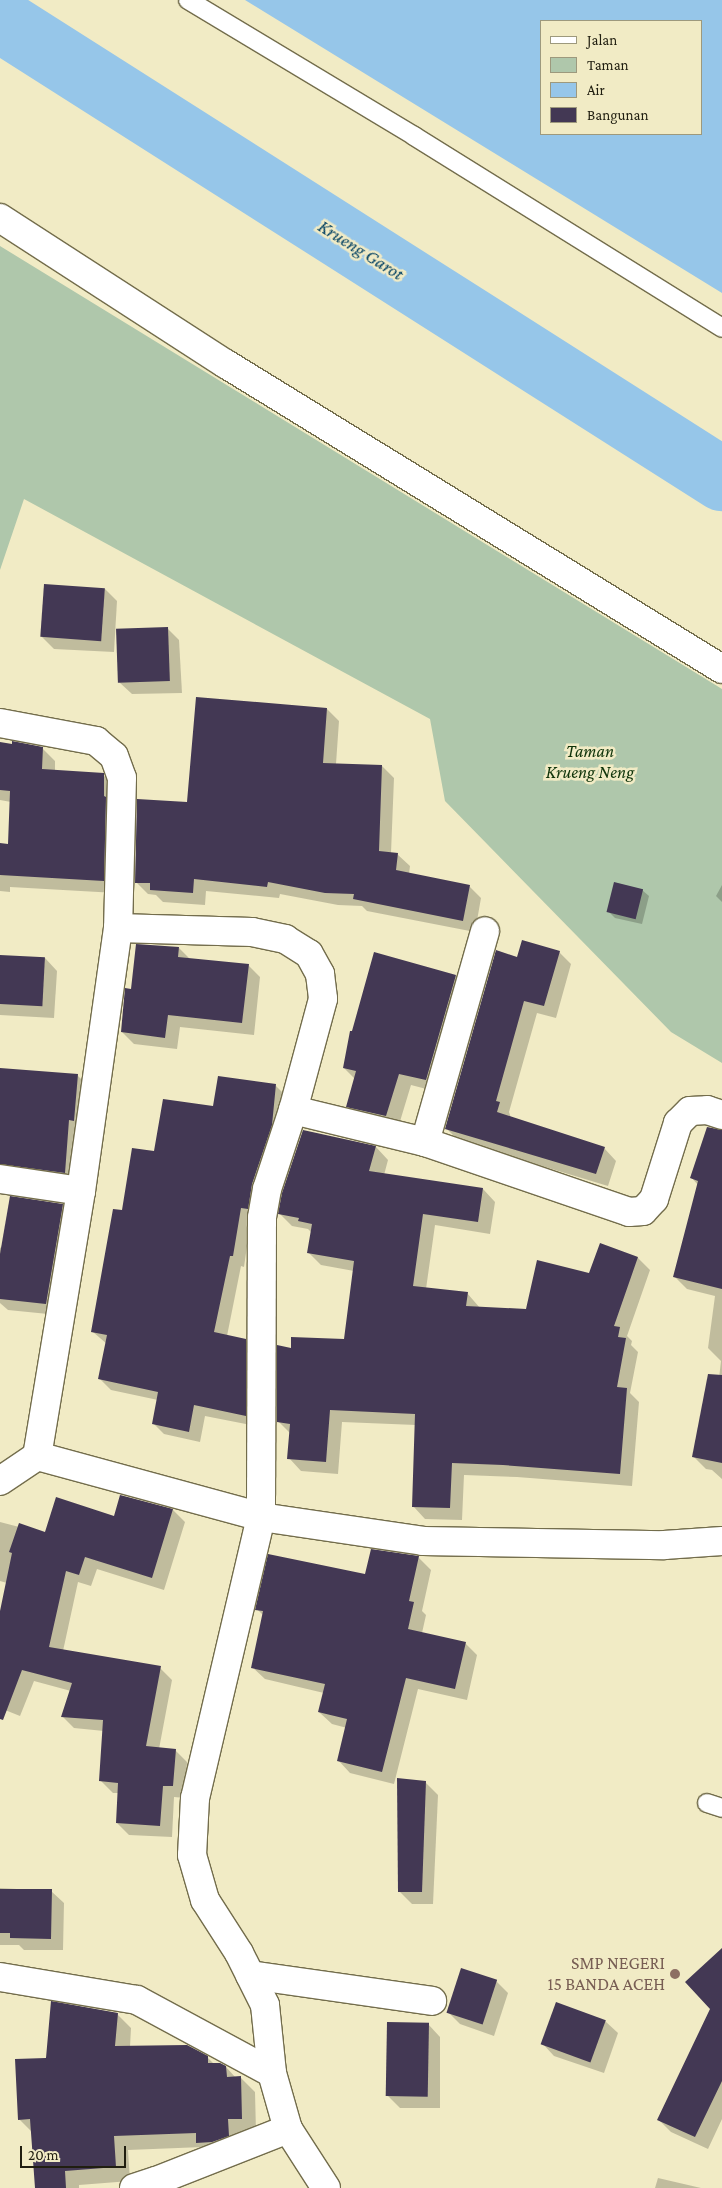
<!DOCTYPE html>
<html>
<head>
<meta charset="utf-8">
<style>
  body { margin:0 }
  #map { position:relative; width:722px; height:2188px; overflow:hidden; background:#f1ebc5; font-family:"Crimson Pro",serif }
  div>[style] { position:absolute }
  .green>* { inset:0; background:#afc7ab }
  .water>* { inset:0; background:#96c6e9 }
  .shadow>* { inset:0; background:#0003 }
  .river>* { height:64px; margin:-32px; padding:0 32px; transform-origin:32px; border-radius:32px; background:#96c6e9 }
  .building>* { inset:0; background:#433854; transform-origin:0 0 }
  .roads { filter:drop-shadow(1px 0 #736d4c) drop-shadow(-1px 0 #736d4c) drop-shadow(0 1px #736d4c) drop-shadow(0 -1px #736d4c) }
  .lane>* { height:18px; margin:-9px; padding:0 9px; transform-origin:9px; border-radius:9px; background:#fff }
  .street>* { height:28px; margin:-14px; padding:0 14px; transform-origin:14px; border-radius:14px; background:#fff }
  .dots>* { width:14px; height:14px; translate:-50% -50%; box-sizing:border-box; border:2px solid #f1ebc5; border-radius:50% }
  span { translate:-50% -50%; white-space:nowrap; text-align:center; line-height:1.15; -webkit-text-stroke:5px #f1ebc5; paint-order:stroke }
  .park-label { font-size:18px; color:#0e3309; font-style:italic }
  .education-label { font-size:18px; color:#785e54 }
  .right { translate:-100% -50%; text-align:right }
  .water-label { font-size:19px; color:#044263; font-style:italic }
  .legend { position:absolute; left:540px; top:20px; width:162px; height:115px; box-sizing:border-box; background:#f1ebc5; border:1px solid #9d997d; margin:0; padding:6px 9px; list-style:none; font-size:15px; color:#201e10 }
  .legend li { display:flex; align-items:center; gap:10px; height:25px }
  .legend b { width:25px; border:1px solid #9d997d }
  .scale { position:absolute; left:20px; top:2146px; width:106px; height:22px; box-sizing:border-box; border:2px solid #201e10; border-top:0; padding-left:6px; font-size:15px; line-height:18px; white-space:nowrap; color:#201e10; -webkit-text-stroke:4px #f1ebc5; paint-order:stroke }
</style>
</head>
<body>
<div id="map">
  <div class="green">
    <div style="clip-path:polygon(0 246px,722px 689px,722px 1063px,671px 1032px,445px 801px,430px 719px,24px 499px,0 570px)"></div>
  </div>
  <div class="water">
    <div style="clip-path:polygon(evenodd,245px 0,722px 0,722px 293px,245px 0,541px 21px,701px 21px,701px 134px,541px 134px,541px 21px)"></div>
  </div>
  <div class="shadow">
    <div style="clip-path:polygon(105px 589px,117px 601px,114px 652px,54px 649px,41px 636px)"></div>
    <div style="clip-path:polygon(167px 628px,179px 640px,182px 693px,132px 694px,119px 682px)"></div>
    <div style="clip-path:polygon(327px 709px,339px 721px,336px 764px,382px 766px,394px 778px,391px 853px,397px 854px,410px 866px,409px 874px,469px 886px,481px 898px,475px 932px,367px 911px,362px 906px,338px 905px,280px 894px,279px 898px,206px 891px,205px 905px,163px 902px,156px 895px,148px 894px,136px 882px,188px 803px)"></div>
    <div style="clip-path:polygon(0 743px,42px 748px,55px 761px,55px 771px,103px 775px,116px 787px,116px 893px,10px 887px,10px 892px,0 891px,0 845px,9px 845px,11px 802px,0 800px)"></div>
    <div style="clip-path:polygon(722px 885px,722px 902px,716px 896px)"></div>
    <div style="clip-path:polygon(642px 890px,649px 896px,642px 924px,615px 918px,609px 912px)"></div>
    <div style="clip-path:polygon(179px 948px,190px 959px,248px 965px,260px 977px,254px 1035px,180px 1027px,177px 1049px,134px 1044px,122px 1032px,132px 990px)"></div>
    <div style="clip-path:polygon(559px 952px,571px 964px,556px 1018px,537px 1013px,509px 1112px,511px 1118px,604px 1148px,616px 1161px,608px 1186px,459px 1141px,446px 1128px,518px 958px)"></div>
    <div style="clip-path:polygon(0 956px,45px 958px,57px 971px,54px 1018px,0 1015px)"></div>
    <div style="clip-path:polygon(456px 976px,468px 988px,438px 1092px,411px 1085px,398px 1128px,359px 1119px,347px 1106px,355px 1079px,344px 1068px)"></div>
    <div style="clip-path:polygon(0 1072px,77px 1075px,89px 1087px,76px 1184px,0 1180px)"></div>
    <div style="clip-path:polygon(276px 1086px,287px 1097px,251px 1218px,244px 1267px,241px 1266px,227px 1336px,245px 1340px,257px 1351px,256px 1426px,205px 1416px,200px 1442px,164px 1434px,153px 1423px,158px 1400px,111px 1390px,100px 1379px,107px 1344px,93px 1332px,123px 1212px,155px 1153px,214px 1107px)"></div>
    <div style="clip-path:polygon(304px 1132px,376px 1147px,388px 1160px,384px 1175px,483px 1189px,495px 1202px,490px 1234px,435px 1225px,426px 1289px,467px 1293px,480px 1308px,527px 1310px,590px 1274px,600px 1245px,638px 1258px,650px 1270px,627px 1336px,632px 1341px,631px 1345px,638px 1352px,630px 1393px,639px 1402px,632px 1486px,517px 1477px,464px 1475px,462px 1520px,425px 1519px,413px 1506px,416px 1425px,342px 1422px,338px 1474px,301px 1471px,289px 1458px,291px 1434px,278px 1421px,292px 1349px,345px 1340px,354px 1271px,321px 1265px,308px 1252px,312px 1233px,308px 1229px,292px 1226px,280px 1214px)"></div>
    <div style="clip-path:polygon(722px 1139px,722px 1479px,712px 1470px,706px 1469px,693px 1456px,715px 1413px,721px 1361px,708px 1348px,715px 1296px,687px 1289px,675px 1277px,698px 1185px,691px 1177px)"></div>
    <div style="clip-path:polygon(62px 1205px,74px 1217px,58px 1315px,8px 1310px,0 1303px,0 1248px)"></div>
    <div style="clip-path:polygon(121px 1496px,173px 1510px,185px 1522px,164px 1590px,97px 1569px,91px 1586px,78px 1582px,63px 1651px,160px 1668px,172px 1680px,159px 1749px,175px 1750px,187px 1762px,185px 1798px,174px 1797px,172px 1837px,129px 1835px,117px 1823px,119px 1793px,113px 1793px,101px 1781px,104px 1731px,74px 1728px,63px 1717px,71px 1691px,34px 1681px,20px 1716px,0 1708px,0 1617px,7px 1583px,0 1581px,0 1522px,46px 1534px,115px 1518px)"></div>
    <div style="clip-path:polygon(418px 1557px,431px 1570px,422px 1611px,426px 1615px,422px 1633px,465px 1643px,477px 1655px,467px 1700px,418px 1689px,394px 1784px,350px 1773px,338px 1760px,347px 1728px,332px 1724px,319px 1712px,324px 1693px,265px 1679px,252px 1667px,264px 1616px,257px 1609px)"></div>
    <div style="clip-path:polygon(426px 1783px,438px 1795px,433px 1904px,412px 1904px,400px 1892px)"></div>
    <div style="clip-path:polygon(0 1888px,51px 1891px,64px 1903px,63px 1950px,24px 1950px,19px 1945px,0 1945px)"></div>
    <div style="clip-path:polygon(722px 1952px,722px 2119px,708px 2149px,671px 2132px,659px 2120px,711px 2008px)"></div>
    <div style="clip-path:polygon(496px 1981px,508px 1993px,494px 2036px,460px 2024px,448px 2012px)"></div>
    <div style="clip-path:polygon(117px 2014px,131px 2028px,130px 2047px,207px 2057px,214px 2064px,226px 2067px,236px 2078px,241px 2078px,255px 2092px,256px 2132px,212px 2156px,203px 2147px,128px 2150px,130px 2181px,79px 2185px,79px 2188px,36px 2188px,32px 2132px,19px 2119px,47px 2059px)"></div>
    <div style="clip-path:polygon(605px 2021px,618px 2033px,604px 2073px,554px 2056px,542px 2043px)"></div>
    <div style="clip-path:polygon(428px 2024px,440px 2037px,440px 2108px,400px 2108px,388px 2096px)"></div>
    <div style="clip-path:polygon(658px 2178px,701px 2188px,655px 2188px)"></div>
  </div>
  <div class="river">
    <div style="left:0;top:20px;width:856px;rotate:32.45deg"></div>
  </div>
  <div class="building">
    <div style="left:44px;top:584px;width:61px;height:53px;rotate:4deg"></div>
    <div style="left:168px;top:627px;width:54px;height:52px;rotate:88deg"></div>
    <div style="clip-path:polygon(196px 697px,327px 708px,323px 763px,382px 765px,379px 851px,398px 853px,396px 870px,470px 885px,463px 921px,353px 899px,354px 894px,325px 893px,268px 882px,267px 887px,194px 879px,193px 893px,150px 890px,150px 883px,135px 883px,137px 799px,187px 802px)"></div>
    <div style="clip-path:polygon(12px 741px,43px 747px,42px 769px,104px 773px,104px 796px,106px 797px,104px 881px,0 875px,0 843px,8px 844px,10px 791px,0 790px,0 742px,12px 744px)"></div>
    <div style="left:614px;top:882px;width:30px;height:31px;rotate:14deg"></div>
    <div style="clip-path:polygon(522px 940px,560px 951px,544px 1006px,524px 1001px,496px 1101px,500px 1102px,497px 1112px,605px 1147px,596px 1174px,445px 1129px,496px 950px,517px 957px)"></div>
    <div style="clip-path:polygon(136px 944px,179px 947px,178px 957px,249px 964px,242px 1023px,168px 1015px,165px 1038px,121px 1032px,125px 988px,131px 989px)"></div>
    <div style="clip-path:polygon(374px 952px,456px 975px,426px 1080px,399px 1074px,386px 1116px,346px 1107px,356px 1071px,343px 1068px,350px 1031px,352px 1031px)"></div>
    <div style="left:0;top:955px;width:45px;height:49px;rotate:3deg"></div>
    <div style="clip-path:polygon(0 1068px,78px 1074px,74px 1121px,69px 1120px,65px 1173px,0 1164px)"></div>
    <div style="clip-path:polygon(218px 1076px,276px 1084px,272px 1125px,252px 1184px,248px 1209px,241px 1208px,233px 1256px,230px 1256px,214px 1332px,246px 1339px,246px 1416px,194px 1405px,189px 1432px,152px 1424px,158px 1392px,98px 1379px,107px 1335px,91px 1332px,113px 1209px,122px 1210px,132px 1148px,154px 1151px,163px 1099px,213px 1106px)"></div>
    <div style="clip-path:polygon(707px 1127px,722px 1130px,722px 1289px,673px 1277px,698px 1181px,690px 1178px)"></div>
    <div style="clip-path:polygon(303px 1130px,376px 1146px,369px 1171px,483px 1188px,478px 1222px,423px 1214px,413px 1286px,468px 1292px,466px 1306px,526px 1309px,537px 1260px,589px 1273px,600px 1243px,638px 1257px,614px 1326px,620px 1327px,618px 1337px,626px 1338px,617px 1387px,627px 1388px,620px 1474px,503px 1465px,452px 1463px,450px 1508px,412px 1507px,415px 1414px,330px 1410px,326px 1462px,287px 1459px,290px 1424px,277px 1422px,277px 1345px,291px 1348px,291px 1337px,344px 1339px,354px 1261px,307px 1253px,312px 1224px,298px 1221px,299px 1218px,278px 1214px,282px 1193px)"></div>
    <div style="clip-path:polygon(10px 1196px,63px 1204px,46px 1304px,0 1299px,0 1254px)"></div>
    <div style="clip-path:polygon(708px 1374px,722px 1375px,722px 1463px,692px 1457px)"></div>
    <div style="clip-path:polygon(120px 1495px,173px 1509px,152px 1578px,85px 1557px,79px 1575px,66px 1571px,49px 1647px,161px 1666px,146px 1746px,176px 1749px,173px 1786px,163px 1786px,160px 1826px,116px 1823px,118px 1783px,99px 1781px,103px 1720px,61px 1717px,72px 1683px,22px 1670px,3px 1720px,0 1719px,0 1611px,12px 1553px,9px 1552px,19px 1523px,45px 1532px,56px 1497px,114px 1516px)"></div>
    <div style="clip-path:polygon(371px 1549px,419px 1556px,409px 1601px,414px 1602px,408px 1629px,466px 1642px,455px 1689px,406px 1678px,382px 1772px,337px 1761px,347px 1719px,318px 1712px,325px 1684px,251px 1668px,263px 1611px,255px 1610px,268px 1554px,365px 1574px)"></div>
    <div style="clip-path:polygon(397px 1778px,426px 1781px,422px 1892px,398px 1892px)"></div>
    <div style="clip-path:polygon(0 1889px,52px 1889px,51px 1939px,10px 1938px,10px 1933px,0 1933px)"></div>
    <div style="clip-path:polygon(722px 1948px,722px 2081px,695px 2137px,657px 2120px,710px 2009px,685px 1982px)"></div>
    <div style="left:461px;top:1968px;width:38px;height:47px;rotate:18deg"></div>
    <div style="clip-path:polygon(51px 2001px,118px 2013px,115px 2046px,187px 2045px,208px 2056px,208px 2063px,220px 2063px,226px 2066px,227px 2077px,241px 2076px,242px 2119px,228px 2119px,229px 2136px,212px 2142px,196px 2143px,196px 2133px,114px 2136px,116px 2167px,65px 2171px,66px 2188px,35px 2188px,30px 2119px,18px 2120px,15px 2059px,46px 2058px)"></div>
    <div style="left:556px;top:2002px;width:53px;height:45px;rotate:20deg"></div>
    <div style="left:387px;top:2022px;width:42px;height:74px;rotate:1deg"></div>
  </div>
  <div class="roads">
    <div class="lane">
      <div style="left:188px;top:0;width:264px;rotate:31deg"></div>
      <div style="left:414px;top:136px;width:363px;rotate:31.9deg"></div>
      <div style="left:707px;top:1803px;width:16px;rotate:18deg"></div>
    </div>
    <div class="street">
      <div style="left:0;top:218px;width:269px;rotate:32.9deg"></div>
      <div style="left:226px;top:364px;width:582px;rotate:31.59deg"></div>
      <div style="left:0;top:723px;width:98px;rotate:10.6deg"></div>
      <div style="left:96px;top:741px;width:23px;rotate:40deg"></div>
      <div style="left:114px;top:756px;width:23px;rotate:70deg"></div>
      <div style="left:122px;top:778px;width:150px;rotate:91.5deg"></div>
      <div style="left:118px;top:928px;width:266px;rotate:98deg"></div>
      <div style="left:81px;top:1191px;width:269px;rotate:99.4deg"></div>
      <div style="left:118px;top:928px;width:134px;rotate:1.7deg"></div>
      <div style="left:252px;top:932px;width:34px;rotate:12deg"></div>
      <div style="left:285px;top:939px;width:28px;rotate:32deg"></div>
      <div style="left:309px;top:954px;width:23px;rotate:61deg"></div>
      <div style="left:320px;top:974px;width:25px;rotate:83deg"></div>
      <div style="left:323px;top:999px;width:115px;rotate:105.1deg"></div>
      <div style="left:293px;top:1110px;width:83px;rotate:108.2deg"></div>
      <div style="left:267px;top:1189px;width:29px;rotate:100deg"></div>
      <div style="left:262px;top:1218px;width:299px;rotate:90.2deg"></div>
      <div style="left:261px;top:1517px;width:289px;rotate:103.2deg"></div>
      <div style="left:195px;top:1798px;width:57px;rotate:93deg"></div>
      <div style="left:192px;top:1855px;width:47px;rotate:73.9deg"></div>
      <div style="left:205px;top:1900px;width:63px;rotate:57.3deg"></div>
      <div style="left:239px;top:1953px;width:58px;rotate:63.4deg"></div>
      <div style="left:265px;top:2005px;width:68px;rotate:84.1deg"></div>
      <div style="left:272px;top:2073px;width:58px;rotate:74.1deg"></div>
      <div style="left:288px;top:2129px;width:70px;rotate:57.2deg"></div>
      <div style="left:293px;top:1110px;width:136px;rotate:13.6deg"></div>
      <div style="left:425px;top:1142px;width:216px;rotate:18.9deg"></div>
      <div style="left:629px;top:1212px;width:14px;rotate:-4deg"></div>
      <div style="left:643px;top:1211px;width:16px;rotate:-47deg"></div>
      <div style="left:654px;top:1199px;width:80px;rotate:-72.5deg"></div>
      <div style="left:678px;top:1123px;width:17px;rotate:-45deg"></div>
      <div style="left:690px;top:1111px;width:17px;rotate:-3deg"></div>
      <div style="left:707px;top:1110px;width:16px;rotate:18deg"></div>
      <div style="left:425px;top:1142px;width:219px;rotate:-74.1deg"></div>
      <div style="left:0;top:1179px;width:82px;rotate:8.4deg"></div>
      <div style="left:0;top:1481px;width:45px;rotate:-34deg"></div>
      <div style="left:37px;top:1456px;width:232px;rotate:15.2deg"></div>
      <div style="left:261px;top:1517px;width:164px;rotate:8.4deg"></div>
      <div style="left:423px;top:1541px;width:241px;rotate:1deg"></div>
      <div style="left:664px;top:1545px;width:58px;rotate:-3.9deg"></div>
      <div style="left:250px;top:1975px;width:184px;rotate:8.1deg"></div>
      <div style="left:0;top:1977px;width:139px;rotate:9.5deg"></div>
      <div style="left:137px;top:2000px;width:153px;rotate:28.4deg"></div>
      <div style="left:134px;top:2188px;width:23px;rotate:-18deg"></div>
      <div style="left:156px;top:2181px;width:142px;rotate:-21.5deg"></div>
    </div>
  </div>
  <div class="dots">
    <div style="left:675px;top:1974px;background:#8d6e63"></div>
  </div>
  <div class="park-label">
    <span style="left:590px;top:762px">Taman<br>Krueng Neng</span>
  </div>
  <div class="education-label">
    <span class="right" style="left:665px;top:1974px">SMP NEGERI<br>15 BANDA ACEH</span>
  </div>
  <div class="water-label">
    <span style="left:361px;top:250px;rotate:32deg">Krueng Garot</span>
  </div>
  <ul class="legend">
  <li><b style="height:6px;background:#fff"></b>Jalan</li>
  <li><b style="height:14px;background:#afc7ab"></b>Taman</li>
  <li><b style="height:14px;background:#96c6e9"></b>Air</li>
  <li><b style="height:14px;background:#433854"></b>Bangunan</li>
  </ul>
  <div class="scale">20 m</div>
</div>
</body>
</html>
